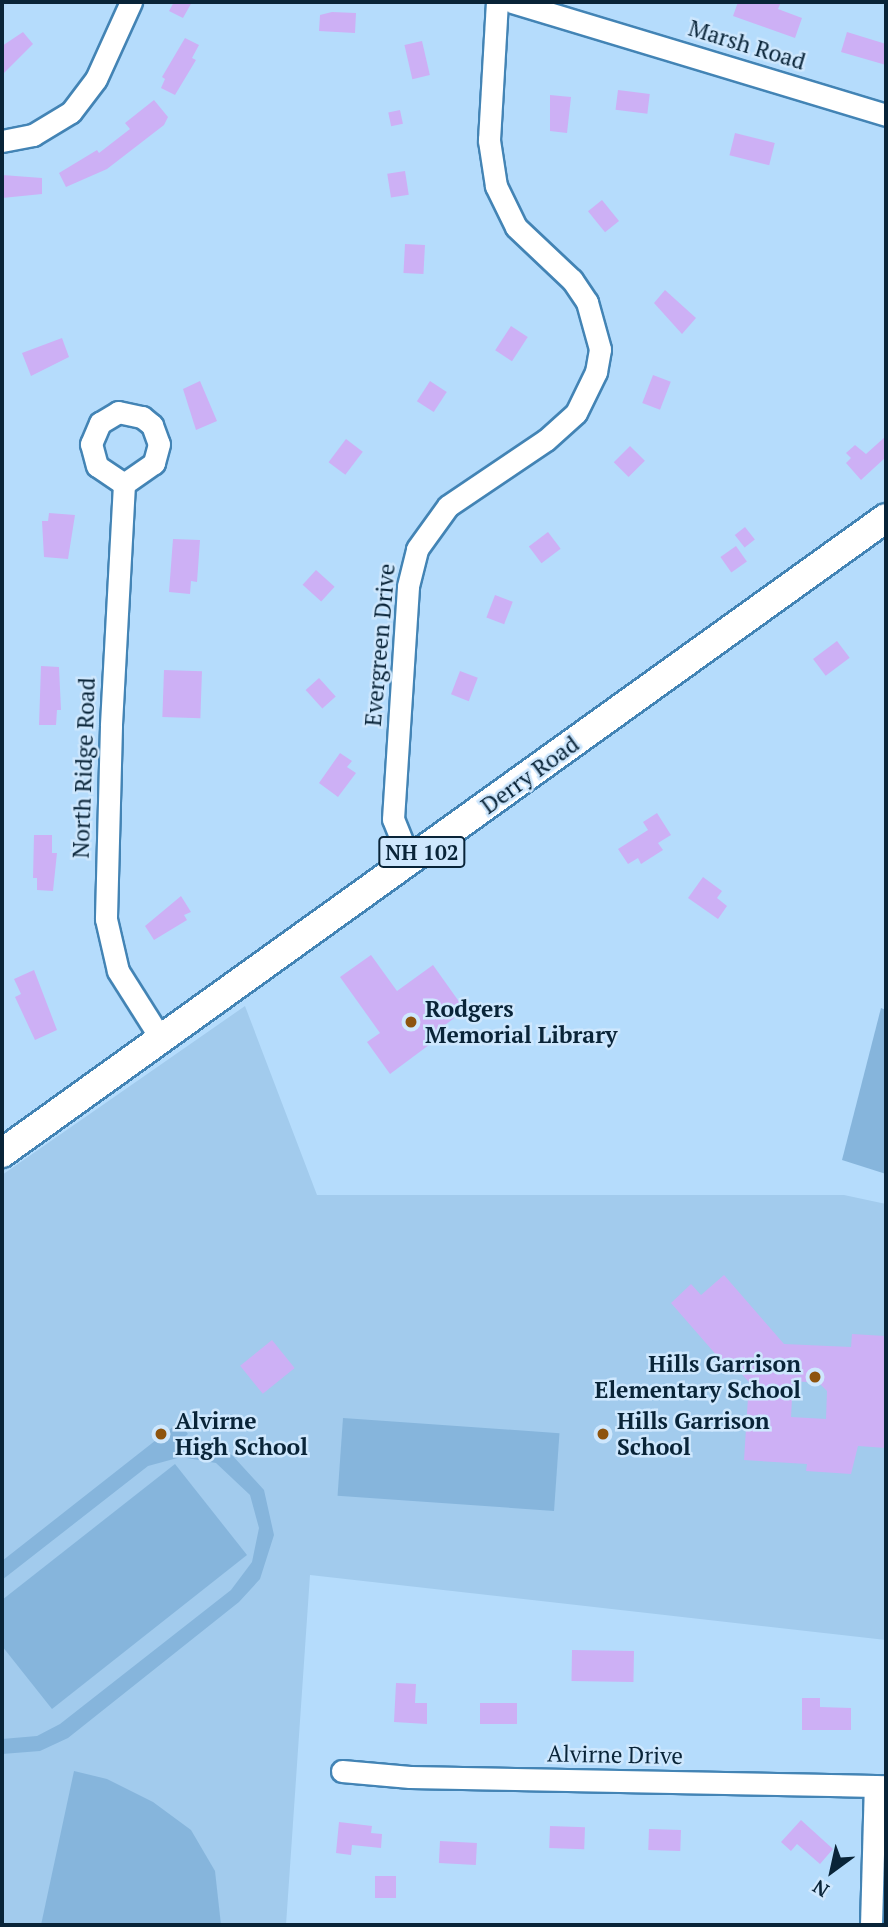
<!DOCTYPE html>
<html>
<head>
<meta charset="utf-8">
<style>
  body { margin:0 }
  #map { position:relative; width:888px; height:1927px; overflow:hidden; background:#b5dcfc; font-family:"PT Serif",serif }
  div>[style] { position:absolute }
  .built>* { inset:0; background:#a2cbed }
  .green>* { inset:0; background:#86b5dc; transform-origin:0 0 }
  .building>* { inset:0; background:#cdb0f5; transform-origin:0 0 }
  .roads { filter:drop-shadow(2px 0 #4384b5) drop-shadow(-2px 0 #4384b5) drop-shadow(0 2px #4384b5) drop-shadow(0 -2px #4384b5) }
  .minor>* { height:21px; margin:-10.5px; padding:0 10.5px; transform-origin:10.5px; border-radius:10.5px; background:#fff }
  .major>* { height:28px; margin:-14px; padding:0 14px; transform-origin:14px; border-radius:14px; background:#fff }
  .dots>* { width:19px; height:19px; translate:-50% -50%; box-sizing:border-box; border:4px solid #cee7fd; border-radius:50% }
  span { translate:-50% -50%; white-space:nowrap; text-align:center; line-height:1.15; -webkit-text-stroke:5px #cee7fd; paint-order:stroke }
  .shield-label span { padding:2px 5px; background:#cee7fd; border:2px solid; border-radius:5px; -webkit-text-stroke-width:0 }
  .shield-label { font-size:21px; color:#092438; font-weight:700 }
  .street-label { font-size:23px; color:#092438 }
  .poi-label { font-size:23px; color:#092438; font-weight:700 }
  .left { translate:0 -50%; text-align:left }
  .right { translate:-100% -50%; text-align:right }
  .frame { position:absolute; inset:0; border:4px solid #092438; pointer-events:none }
  .north { position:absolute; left:797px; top:1836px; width:70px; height:70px; -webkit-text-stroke:5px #cee7fd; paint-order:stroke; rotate:213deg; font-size:19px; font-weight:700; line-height:28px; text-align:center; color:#092438 }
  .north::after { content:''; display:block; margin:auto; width:24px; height:32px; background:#092438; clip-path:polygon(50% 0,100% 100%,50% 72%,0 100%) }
</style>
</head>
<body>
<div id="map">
  <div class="built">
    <div style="clip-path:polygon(245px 1006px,317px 1195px,844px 1195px,886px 1204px,886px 1640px,310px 1575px,286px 1925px,2px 1925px,2px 1175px)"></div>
  </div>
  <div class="green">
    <div style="clip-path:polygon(881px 1008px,886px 1010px,886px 1174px,842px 1160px)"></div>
    <div style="left:343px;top:1418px;width:217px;height:78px;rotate:4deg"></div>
    <div style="clip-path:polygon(179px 1422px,188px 1434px,179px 1442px,204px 1444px,232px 1455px,264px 1490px,274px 1535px,260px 1579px,239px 1602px,68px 1738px,40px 1751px,2px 1754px,2px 1739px,37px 1736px,60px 1724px,231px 1590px,252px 1562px,259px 1528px,250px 1495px,216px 1463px,181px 1457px,148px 1466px,2px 1580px,2px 1561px)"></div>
    <div style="clip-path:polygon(175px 1464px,247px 1555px,52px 1709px,2px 1646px,2px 1600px)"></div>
    <div style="clip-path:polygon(74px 1771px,107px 1779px,153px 1802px,191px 1830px,215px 1871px,221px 1925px,41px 1925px)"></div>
  </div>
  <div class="building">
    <div style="clip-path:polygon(174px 2px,192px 2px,183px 18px,169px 11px)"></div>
    <div style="clip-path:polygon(738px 2px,781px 2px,778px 9px,802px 18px,795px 38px,733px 16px)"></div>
    <div style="clip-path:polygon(332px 12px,356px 13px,355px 33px,319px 31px,320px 15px)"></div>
    <div style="clip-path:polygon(23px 32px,33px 44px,2px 75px,2px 46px)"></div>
    <div style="clip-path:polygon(847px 32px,886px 44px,886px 65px,841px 52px)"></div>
    <div style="clip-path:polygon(185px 38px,199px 45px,192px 58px,196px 60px,175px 95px,161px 88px,165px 79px,162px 77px)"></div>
    <div style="left:422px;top:41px;width:35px;height:18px;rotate:77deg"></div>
    <div style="left:618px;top:90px;width:32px;height:20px;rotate:7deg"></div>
    <div style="clip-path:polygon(550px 95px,571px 97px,567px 133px,550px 131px)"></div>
    <div style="clip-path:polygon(154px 100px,168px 117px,164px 125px,107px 169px,66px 187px,59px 173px,97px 150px,99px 153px,130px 129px,125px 123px)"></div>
    <div style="left:400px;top:110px;width:14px;height:12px;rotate:78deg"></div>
    <div style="left:735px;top:133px;width:41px;height:23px;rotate:14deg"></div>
    <div style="left:405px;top:171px;width:24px;height:18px;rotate:81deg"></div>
    <div style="clip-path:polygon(2px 175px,42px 178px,42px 194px,2px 198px)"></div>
    <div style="left:602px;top:200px;width:27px;height:18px;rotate:51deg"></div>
    <div style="left:405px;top:244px;width:20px;height:29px;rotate:3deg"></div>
    <div style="clip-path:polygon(665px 290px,696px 318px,682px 334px,654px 303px)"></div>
    <div style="left:511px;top:326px;width:20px;height:29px;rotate:33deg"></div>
    <div style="clip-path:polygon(62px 338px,69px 357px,31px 376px,22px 353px)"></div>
    <div style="left:653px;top:375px;width:19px;height:30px;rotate:21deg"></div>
    <div style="clip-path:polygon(200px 381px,217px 421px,196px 430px,183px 389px)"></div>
    <div style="left:430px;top:381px;width:20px;height:24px;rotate:33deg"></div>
    <div style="clip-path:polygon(886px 436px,886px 457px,861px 480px,846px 463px,851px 458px,846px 453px,855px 445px,866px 454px)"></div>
    <div style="left:346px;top:439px;width:21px;height:29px;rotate:37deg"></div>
    <div style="left:630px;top:446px;width:21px;height:23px;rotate:45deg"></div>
    <div style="clip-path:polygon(49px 513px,75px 515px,68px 559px,44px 557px,42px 521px,48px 521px)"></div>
    <div style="left:745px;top:527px;width:16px;height:13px;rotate:52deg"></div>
    <div style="left:548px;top:532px;width:21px;height:24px;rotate:53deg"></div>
    <div style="clip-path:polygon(173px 539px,200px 540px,197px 582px,191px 581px,190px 594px,169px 592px)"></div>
    <div style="left:736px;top:546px;width:19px;height:19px;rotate:55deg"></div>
    <div style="left:316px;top:570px;width:25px;height:20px;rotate:42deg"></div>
    <div style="left:495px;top:595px;width:19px;height:24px;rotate:21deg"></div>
    <div style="left:837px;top:641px;width:21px;height:30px;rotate:53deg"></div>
    <div style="clip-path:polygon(41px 666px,59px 667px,61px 710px,57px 710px,56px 725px,39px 725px)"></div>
    <div style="left:164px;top:670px;width:38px;height:47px;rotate:2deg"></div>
    <div style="left:460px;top:671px;width:19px;height:25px;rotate:21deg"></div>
    <div style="left:319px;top:678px;width:25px;height:18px;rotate:48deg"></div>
    <div style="clip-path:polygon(340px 753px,352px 761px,347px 767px,356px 773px,338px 797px,319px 783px)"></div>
    <div style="clip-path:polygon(657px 813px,671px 835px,658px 843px,663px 850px,641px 864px,638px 858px,628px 864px,618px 849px,648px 830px,643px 822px)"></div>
    <div style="clip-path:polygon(34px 835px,52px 835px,52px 853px,57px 853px,53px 891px,37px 890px,37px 878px,33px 878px)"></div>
    <div style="clip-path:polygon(703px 877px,722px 891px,717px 898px,727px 906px,718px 919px,688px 898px)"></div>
    <div style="clip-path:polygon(181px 896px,191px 912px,184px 915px,187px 920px,154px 940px,145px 926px)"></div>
    <div style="clip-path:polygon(371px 955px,397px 991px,433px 965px,465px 1010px,429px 1037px,433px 1042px,390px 1074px,367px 1042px,380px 1033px,340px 977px)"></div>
    <div style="clip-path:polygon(34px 970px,57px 1030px,35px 1040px,15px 997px,21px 994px,14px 979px)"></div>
    <div style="clip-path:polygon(evenodd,724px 1275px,784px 1344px,851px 1347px,852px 1334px,885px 1336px,886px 1448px,858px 1446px,851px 1474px,806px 1471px,807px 1464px,744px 1460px,749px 1382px,737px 1369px,732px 1373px,671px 1303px,691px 1284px,701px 1295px,724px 1275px,793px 1381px,819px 1383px,827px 1391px,826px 1419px,791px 1417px,793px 1381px)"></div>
    <div style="left:272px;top:1340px;width:36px;height:41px;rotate:51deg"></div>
    <div style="left:572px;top:1650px;width:62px;height:31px;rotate:1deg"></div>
    <div style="clip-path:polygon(396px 1683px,416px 1684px,415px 1703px,427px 1703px,427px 1724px,394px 1722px)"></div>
    <div style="clip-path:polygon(802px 1698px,820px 1698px,820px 1707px,851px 1708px,851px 1730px,802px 1730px)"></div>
    <div style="left:480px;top:1703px;width:37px;height:21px"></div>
    <div style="clip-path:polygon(801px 1820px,833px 1849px,820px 1864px,797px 1844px,791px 1851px,781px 1842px)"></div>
    <div style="clip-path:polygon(339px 1822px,372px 1826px,371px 1833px,382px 1834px,381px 1848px,352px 1845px,351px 1855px,336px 1853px)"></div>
    <div style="left:550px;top:1826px;width:35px;height:22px;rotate:2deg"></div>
    <div style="left:649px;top:1829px;width:32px;height:21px;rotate:2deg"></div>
    <div style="left:440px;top:1841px;width:37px;height:22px;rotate:3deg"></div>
    <div style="left:375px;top:1876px;width:21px;height:22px"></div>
  </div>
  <div class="roads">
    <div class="minor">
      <div style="left:512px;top:2px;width:391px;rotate:16.8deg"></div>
      <div style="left:2px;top:141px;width:32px;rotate:-11deg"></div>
      <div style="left:33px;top:135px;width:44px;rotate:-31.2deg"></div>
      <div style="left:71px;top:112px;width:41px;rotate:-52.9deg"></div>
      <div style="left:96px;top:79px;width:85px;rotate:-65.6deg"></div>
      <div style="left:124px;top:484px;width:32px;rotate:-146deg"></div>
      <div style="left:97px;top:466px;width:23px;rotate:-105deg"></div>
      <div style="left:91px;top:444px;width:23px;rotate:-67deg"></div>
      <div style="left:100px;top:423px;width:21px;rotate:-31deg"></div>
      <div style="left:118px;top:412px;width:25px;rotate:12deg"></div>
      <div style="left:142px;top:417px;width:13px;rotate:39deg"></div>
      <div style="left:152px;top:425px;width:20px;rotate:70deg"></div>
      <div style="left:159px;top:444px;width:20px;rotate:105deg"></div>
      <div style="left:154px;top:463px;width:37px;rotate:145deg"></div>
      <div style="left:124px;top:484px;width:242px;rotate:93.1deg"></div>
      <div style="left:111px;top:726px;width:193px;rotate:91.5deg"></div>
      <div style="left:106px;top:919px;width:53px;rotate:77deg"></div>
      <div style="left:118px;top:971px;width:80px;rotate:57.7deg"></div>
      <div style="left:410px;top:861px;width:45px;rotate:-112deg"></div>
      <div style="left:393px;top:819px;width:233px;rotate:-86.3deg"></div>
      <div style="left:408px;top:586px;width:38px;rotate:-76deg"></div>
      <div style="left:417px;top:549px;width:53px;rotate:-54.2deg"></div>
      <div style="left:448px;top:506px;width:118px;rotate:-34deg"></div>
      <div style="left:546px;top:440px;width:40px;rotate:-42deg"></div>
      <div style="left:576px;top:413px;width:46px;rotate:-64deg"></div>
      <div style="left:596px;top:372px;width:23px;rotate:-80deg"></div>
      <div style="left:600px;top:349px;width:49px;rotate:-105.5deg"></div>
      <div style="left:587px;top:302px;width:27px;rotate:-124deg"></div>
      <div style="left:572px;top:280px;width:77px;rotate:-136.6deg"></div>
      <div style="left:516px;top:227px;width:46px;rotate:-116deg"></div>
      <div style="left:496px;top:186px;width:47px;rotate:-98.7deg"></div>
      <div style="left:489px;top:140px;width:138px;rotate:-86.7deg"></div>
      <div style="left:342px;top:1771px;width:68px;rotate:5deg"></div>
      <div style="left:410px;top:1777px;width:476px;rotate:1.1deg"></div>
      <div style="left:871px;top:1925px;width:139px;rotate:-88.4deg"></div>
    </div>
    <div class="major">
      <div style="left:2px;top:1153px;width:1088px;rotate:-35.69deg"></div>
    </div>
  </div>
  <div class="dots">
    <div style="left:411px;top:1022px;background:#8e540e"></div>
    <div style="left:815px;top:1377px;background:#8e540e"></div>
    <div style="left:161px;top:1434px;background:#8e540e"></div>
    <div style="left:603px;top:1434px;background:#8e540e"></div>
  </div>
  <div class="shield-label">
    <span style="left:422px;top:852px">NH 102</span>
  </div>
  <div class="street-label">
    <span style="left:747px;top:45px;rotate:17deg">Marsh Road</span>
    <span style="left:380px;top:645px;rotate:-85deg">Evergreen Drive</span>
    <span style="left:84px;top:768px;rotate:-88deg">North Ridge Road</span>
    <span style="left:530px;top:775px;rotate:-36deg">Derry Road</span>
    <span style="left:615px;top:1755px;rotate:1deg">Alvirne Drive</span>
  </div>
  <div class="poi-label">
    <span class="left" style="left:425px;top:1022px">Rodgers<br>Memorial Library</span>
    <span class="right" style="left:801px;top:1377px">Hills Garrison<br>Elementary School</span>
    <span class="left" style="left:175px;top:1434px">Alvirne<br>High School</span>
    <span class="left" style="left:617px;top:1434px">Hills Garrison<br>School</span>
  </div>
  <div class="frame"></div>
  <div class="north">N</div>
</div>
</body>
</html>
